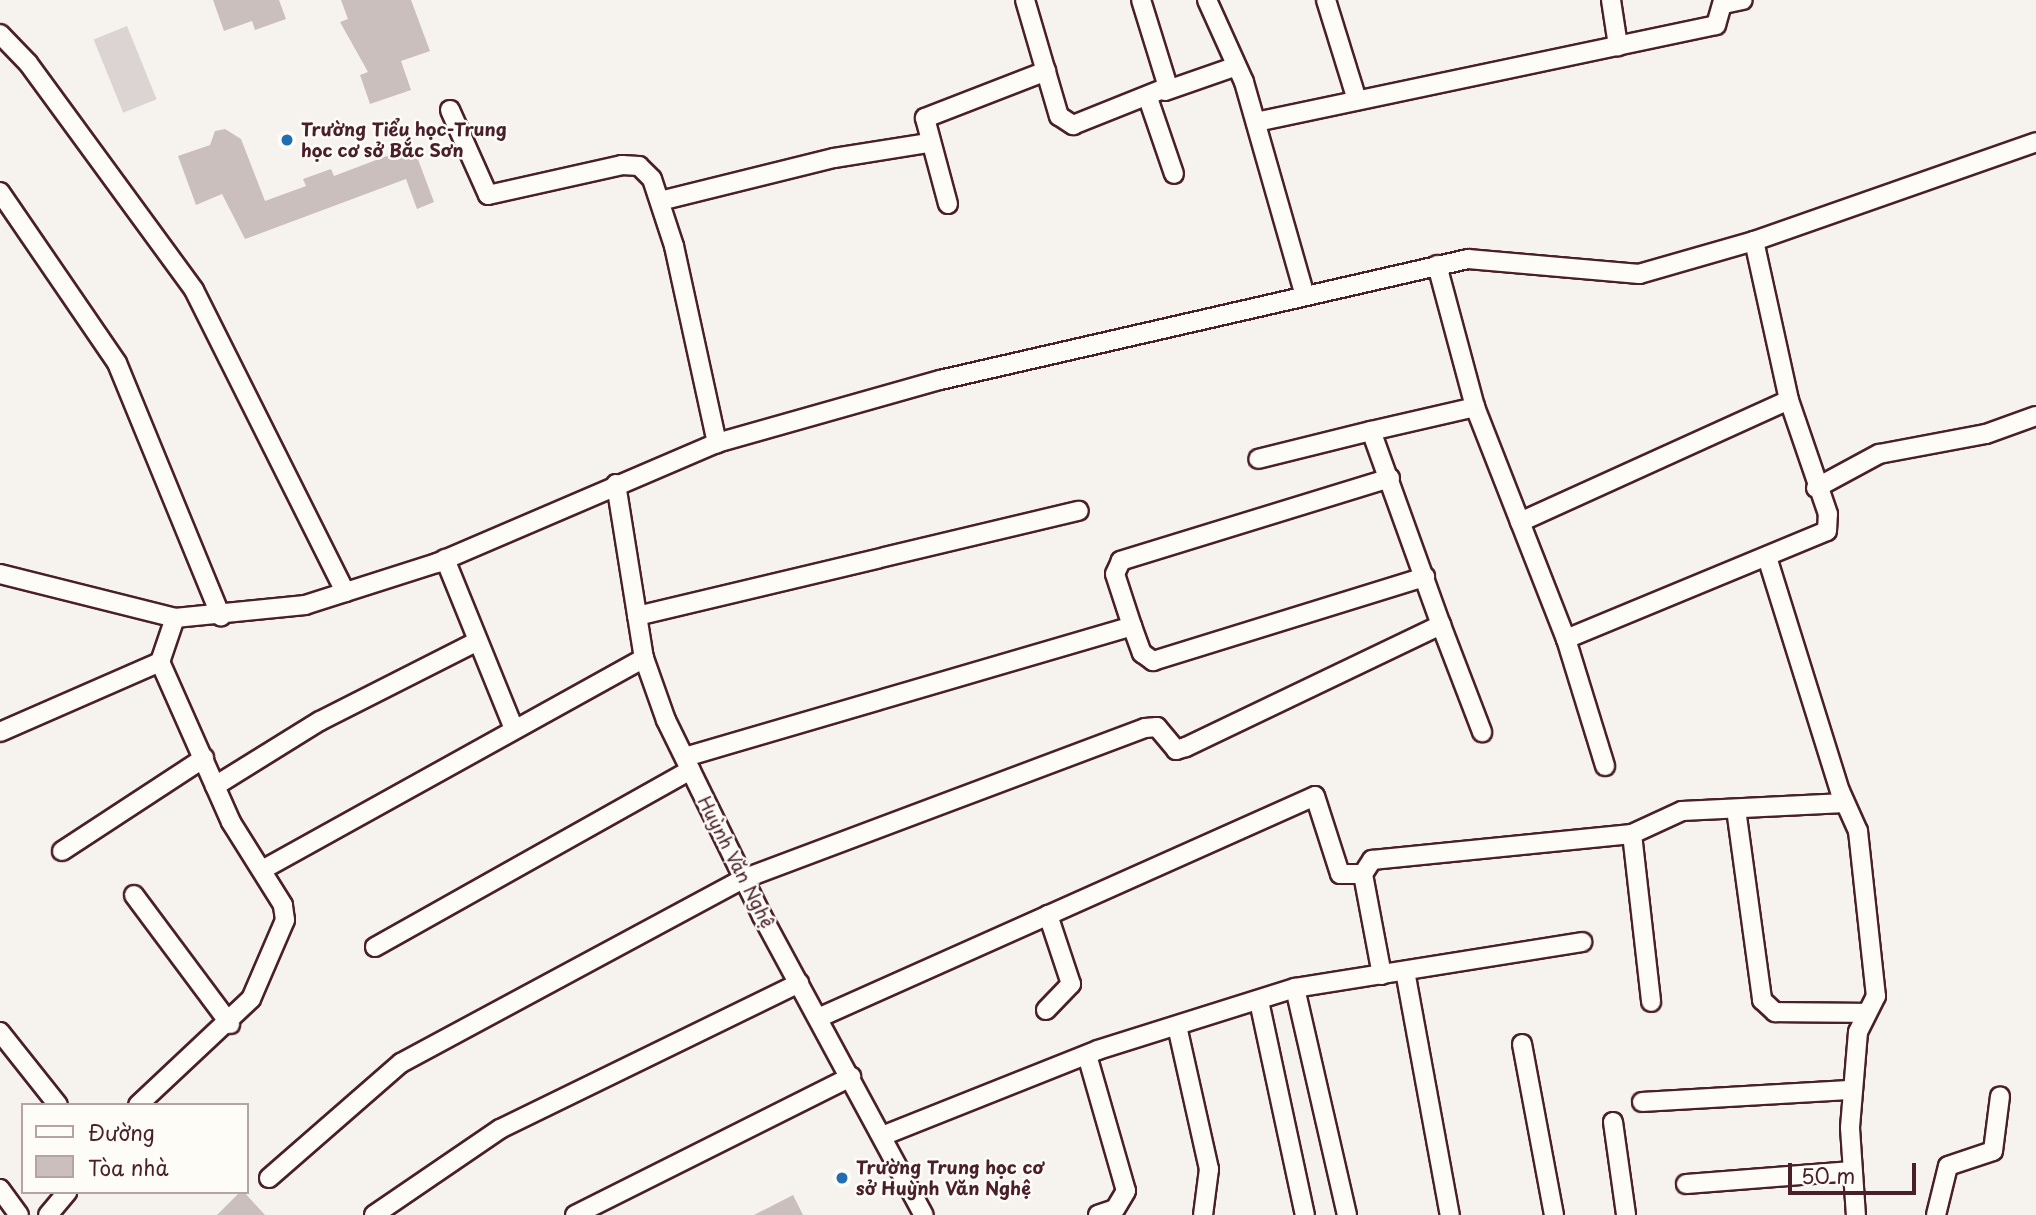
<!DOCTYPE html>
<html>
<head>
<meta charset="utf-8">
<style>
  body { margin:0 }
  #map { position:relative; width:2036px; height:1215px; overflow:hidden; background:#f6f3ef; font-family:"Playpen Sans",sans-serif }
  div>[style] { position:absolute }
  .green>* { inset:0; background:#dcd4d2; transform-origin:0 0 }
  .building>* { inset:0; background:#cbbfbe }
  .roads { filter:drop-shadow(2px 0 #4a1f2b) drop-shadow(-2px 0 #4a1f2b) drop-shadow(0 2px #4a1f2b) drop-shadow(0 -2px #4a1f2b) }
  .street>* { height:18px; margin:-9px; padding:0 9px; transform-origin:9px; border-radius:9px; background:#fdfcf7 }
  .dots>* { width:19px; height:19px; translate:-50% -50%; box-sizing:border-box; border:4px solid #fdfcf7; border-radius:50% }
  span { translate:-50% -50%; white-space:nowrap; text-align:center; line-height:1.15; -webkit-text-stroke:5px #fdfcf7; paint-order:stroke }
  .poi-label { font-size:18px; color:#4a1f2b; font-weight:700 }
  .left { translate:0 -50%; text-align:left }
  .street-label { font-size:18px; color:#4a1f2b }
  .legend { position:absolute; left:21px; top:1103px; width:228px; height:91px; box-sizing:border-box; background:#fdfcf7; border:2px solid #b5a4a5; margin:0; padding:9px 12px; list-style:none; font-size:21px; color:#4a1f2b }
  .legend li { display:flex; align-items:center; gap:14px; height:35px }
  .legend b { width:35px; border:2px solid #b5a4a5 }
  .scale { position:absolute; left:1788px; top:1163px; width:128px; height:32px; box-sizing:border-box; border:4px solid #4a1f2b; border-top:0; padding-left:9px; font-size:21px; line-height:24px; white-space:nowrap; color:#4a1f2b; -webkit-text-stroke:5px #fdfcf7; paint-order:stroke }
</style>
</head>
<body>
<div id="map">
  <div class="green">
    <div style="left:127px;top:26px;width:79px;height:36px;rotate:68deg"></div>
  </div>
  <div class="building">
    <div style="clip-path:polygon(213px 0,279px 0,286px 19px,255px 30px,252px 21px,224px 31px)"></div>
    <div style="clip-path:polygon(341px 0,411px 0,430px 51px,401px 61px,411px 90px,370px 104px,360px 75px,368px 72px,340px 22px,348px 19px)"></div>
    <div style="clip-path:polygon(225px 129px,241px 139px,265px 201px,306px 186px,303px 179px,331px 169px,334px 176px,413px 146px,434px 202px,417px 209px,406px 179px,245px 239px,222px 194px,196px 205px,178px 156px,210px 145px,215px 131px)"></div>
    <div style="clip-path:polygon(244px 1192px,265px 1215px,217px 1215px,240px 1192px)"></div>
    <div style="clip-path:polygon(793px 1195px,803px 1215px,754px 1215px)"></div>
  </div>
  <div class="roads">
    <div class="street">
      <div style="left:1025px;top:0;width:121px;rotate:73.7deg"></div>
      <div style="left:1059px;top:116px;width:17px;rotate:33deg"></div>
      <div style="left:1073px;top:125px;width:102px;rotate:-21.8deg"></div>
      <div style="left:1168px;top:87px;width:91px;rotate:-107.2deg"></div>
      <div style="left:1207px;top:0;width:90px;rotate:65.7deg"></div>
      <div style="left:1244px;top:82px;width:218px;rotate:74.1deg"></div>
      <div style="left:1326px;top:0;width:105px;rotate:72.8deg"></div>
      <div style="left:1611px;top:0;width:47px;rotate:81.3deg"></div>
      <div style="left:1724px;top:4px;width:19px;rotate:-12deg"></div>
      <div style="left:0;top:34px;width:40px;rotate:46deg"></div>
      <div style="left:28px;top:63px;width:281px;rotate:53.8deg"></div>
      <div style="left:194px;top:290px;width:338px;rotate:63.4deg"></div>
      <div style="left:1165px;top:91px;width:73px;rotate:-19.2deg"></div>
      <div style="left:1148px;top:98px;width:80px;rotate:71.1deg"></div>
      <div style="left:450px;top:110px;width:93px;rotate:65.9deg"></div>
      <div style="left:488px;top:195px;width:137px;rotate:-12.6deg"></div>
      <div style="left:622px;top:165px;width:17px;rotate:3deg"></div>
      <div style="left:639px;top:166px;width:18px;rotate:45deg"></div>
      <div style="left:652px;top:179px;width:71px;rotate:71.8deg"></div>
      <div style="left:674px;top:246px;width:202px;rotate:77.7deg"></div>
      <div style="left:1256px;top:122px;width:470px;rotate:-11.9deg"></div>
      <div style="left:1716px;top:25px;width:26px;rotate:-74deg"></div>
      <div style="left:0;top:192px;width:207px;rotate:55.6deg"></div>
      <div style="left:117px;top:363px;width:274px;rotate:67.7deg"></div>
      <div style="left:660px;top:201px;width:179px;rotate:-13.9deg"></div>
      <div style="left:834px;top:158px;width:96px;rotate:-9deg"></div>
      <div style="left:948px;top:204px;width:89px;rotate:-105deg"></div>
      <div style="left:925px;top:118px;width:130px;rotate:-21.2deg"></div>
      <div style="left:1437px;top:265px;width:147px;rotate:75deg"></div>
      <div style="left:1475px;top:407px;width:249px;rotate:68.6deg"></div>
      <div style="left:1566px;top:639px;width:133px;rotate:72.9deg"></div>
      <div style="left:1371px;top:431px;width:107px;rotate:-13deg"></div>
      <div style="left:1390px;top:478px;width:282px;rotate:162.9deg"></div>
      <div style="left:1121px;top:561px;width:14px;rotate:115deg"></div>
      <div style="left:1115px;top:574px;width:55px;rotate:71.9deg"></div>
      <div style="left:1132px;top:626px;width:29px;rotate:70deg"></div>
      <div style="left:1142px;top:653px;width:14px;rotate:36deg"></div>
      <div style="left:1153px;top:661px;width:285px;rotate:-17.2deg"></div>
      <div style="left:616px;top:484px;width:176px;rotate:80.9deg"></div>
      <div style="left:644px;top:658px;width:66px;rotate:70.5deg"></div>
      <div style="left:666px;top:720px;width:218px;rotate:63.9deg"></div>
      <div style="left:762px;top:916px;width:340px;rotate:61.6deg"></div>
      <div style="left:1816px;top:488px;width:72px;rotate:-28.4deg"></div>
      <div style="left:1879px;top:454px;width:109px;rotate:-10.6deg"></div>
      <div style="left:1986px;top:434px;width:53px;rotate:-19.8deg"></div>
      <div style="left:1520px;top:522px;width:295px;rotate:-24.4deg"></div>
      <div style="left:1767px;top:557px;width:245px;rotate:72.7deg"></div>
      <div style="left:1840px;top:791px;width:44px;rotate:65.8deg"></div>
      <div style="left:1858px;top:831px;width:166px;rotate:83.8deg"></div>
      <div style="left:1876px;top:996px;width:40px;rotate:116.6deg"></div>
      <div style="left:1858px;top:1032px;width:96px;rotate:94.8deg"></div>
      <div style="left:1850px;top:1128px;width:87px;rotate:86.1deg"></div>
      <div style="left:445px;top:559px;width:183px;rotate:67.9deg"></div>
      <div style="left:0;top:574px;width:180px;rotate:14.1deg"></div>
      <div style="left:175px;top:618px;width:131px;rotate:-5.7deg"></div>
      <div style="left:305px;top:605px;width:139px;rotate:-17.7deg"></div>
      <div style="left:437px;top:563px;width:305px;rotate:-23.2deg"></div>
      <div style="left:717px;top:443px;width:232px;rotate:-15.8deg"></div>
      <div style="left:940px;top:380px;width:542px;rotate:-12.91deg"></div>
      <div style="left:1468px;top:259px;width:172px;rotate:5deg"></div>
      <div style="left:1639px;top:274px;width:120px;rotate:-16deg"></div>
      <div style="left:1754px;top:241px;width:299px;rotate:-19.3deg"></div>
      <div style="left:637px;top:616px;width:454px;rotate:-13.4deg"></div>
      <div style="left:1441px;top:625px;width:115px;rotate:69deg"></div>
      <div style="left:1566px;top:639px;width:282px;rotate:-22.5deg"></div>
      <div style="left:1827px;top:531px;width:17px;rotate:-87deg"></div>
      <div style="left:1828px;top:514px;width:120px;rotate:-108.9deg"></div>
      <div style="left:1789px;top:400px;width:163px;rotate:-102.4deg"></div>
      <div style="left:0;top:732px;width:175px;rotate:-23.6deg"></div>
      <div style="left:685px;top:757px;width:466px;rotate:-16.3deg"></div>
      <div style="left:215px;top:786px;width:123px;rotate:-31.8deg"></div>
      <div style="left:320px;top:721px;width:177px;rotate:-26.9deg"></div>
      <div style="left:1736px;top:809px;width:193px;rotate:82.2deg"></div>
      <div style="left:1762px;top:1000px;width:18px;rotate:43deg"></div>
      <div style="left:1775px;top:1012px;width:91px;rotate:0.6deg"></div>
      <div style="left:1632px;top:834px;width:169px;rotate:83.5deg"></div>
      <div style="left:62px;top:851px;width:170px;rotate:-33.2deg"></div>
      <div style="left:262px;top:870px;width:437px;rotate:-29deg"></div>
      <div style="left:134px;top:895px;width:161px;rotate:53.3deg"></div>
      <div style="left:375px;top:947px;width:362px;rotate:-29.3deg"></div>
      <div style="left:1405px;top:971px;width:248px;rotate:79.6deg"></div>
      <div style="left:1382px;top:975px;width:103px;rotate:-100.7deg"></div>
      <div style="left:1363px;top:874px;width:17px;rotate:-57deg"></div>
      <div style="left:1372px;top:860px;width:261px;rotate:-5.7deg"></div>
      <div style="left:1632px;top:834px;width:55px;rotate:-24.7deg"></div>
      <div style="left:1682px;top:811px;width:163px;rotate:-2.8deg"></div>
      <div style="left:1295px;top:988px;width:233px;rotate:77.1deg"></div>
      <div style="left:1259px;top:1001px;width:219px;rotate:77.9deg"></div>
      <div style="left:1046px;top:1010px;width:36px;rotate:-46deg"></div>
      <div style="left:1071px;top:984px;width:73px;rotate:-108.4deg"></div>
      <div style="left:818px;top:1018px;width:544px;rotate:-24.07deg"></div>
      <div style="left:1315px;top:796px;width:82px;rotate:72.2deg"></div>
      <div style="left:1340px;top:874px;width:23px"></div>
      <div style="left:1177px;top:1026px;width:147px;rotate:77.4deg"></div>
      <div style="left:1209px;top:1169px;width:46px;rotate:97.4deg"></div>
      <div style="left:0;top:1032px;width:93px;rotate:51.5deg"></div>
      <div style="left:1522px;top:1044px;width:174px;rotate:79.4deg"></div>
      <div style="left:1087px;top:1055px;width:141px;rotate:74deg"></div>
      <div style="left:1126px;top:1191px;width:21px;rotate:121deg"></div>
      <div style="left:1115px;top:1209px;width:18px;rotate:161deg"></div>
      <div style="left:1642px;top:1102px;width:211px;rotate:-3.3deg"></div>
      <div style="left:138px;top:1105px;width:155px;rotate:-43.2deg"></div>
      <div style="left:251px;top:999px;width:86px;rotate:-66.7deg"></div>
      <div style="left:285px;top:920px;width:15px;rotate:-98deg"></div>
      <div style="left:283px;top:905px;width:98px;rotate:-122.1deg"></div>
      <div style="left:231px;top:822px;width:175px;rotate:-113.9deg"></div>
      <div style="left:160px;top:662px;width:46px;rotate:-71.2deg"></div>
      <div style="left:1613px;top:1122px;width:94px;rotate:82deg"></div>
      <div style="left:882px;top:1136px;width:232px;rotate:-21.7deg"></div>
      <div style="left:1098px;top:1050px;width:207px;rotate:-17.5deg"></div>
      <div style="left:1295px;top:988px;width:291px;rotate:-9.1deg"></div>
      <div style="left:269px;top:1178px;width:175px;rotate:-41.1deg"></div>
      <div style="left:401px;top:1063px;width:388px;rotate:-28.3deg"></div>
      <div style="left:743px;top:879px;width:429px;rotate:-20.6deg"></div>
      <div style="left:1145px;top:728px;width:12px;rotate:-5deg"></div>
      <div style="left:1157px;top:727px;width:30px;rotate:50deg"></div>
      <div style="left:1176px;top:750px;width:10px;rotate:-17deg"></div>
      <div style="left:1186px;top:747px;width:283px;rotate:-25.6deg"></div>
      <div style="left:1441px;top:625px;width:206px;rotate:-109.8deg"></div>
      <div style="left:1371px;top:431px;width:116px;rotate:166.1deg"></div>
      <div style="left:1686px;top:1184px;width:167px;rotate:-4.5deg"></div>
      <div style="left:0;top:1189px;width:32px;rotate:54deg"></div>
      <div style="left:48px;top:1215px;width:30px;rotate:-50deg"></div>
      <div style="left:374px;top:1215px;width:153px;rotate:-34.3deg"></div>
      <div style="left:500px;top:1129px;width:333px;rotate:-26deg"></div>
      <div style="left:575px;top:1215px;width:309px;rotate:-26.6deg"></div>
      <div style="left:1936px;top:1215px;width:50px;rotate:-76.2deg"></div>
      <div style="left:1948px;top:1166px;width:47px;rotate:-18.4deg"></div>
      <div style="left:1993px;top:1151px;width:55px;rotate:-82.7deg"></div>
    </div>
  </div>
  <div class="dots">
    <div style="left:287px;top:140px;background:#1f6fb2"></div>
    <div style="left:842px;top:1178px;background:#1f6fb2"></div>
  </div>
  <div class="poi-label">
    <span class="left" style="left:301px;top:140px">Trường Tiểu học-Trung<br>học cơ sở Bắc Sơn</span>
    <span class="left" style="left:856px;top:1178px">Trường Trung học cơ<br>sở Huỳnh Văn Nghệ</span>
  </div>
  <div class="street-label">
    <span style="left:736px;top:862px;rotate:63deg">Huỳnh Văn Nghệ</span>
  </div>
  <ul class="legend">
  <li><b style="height:9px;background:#fdfcf7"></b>Đường</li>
  <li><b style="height:19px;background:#cbbfbe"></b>Tòa nhà</li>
  </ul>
  <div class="scale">50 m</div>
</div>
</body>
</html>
